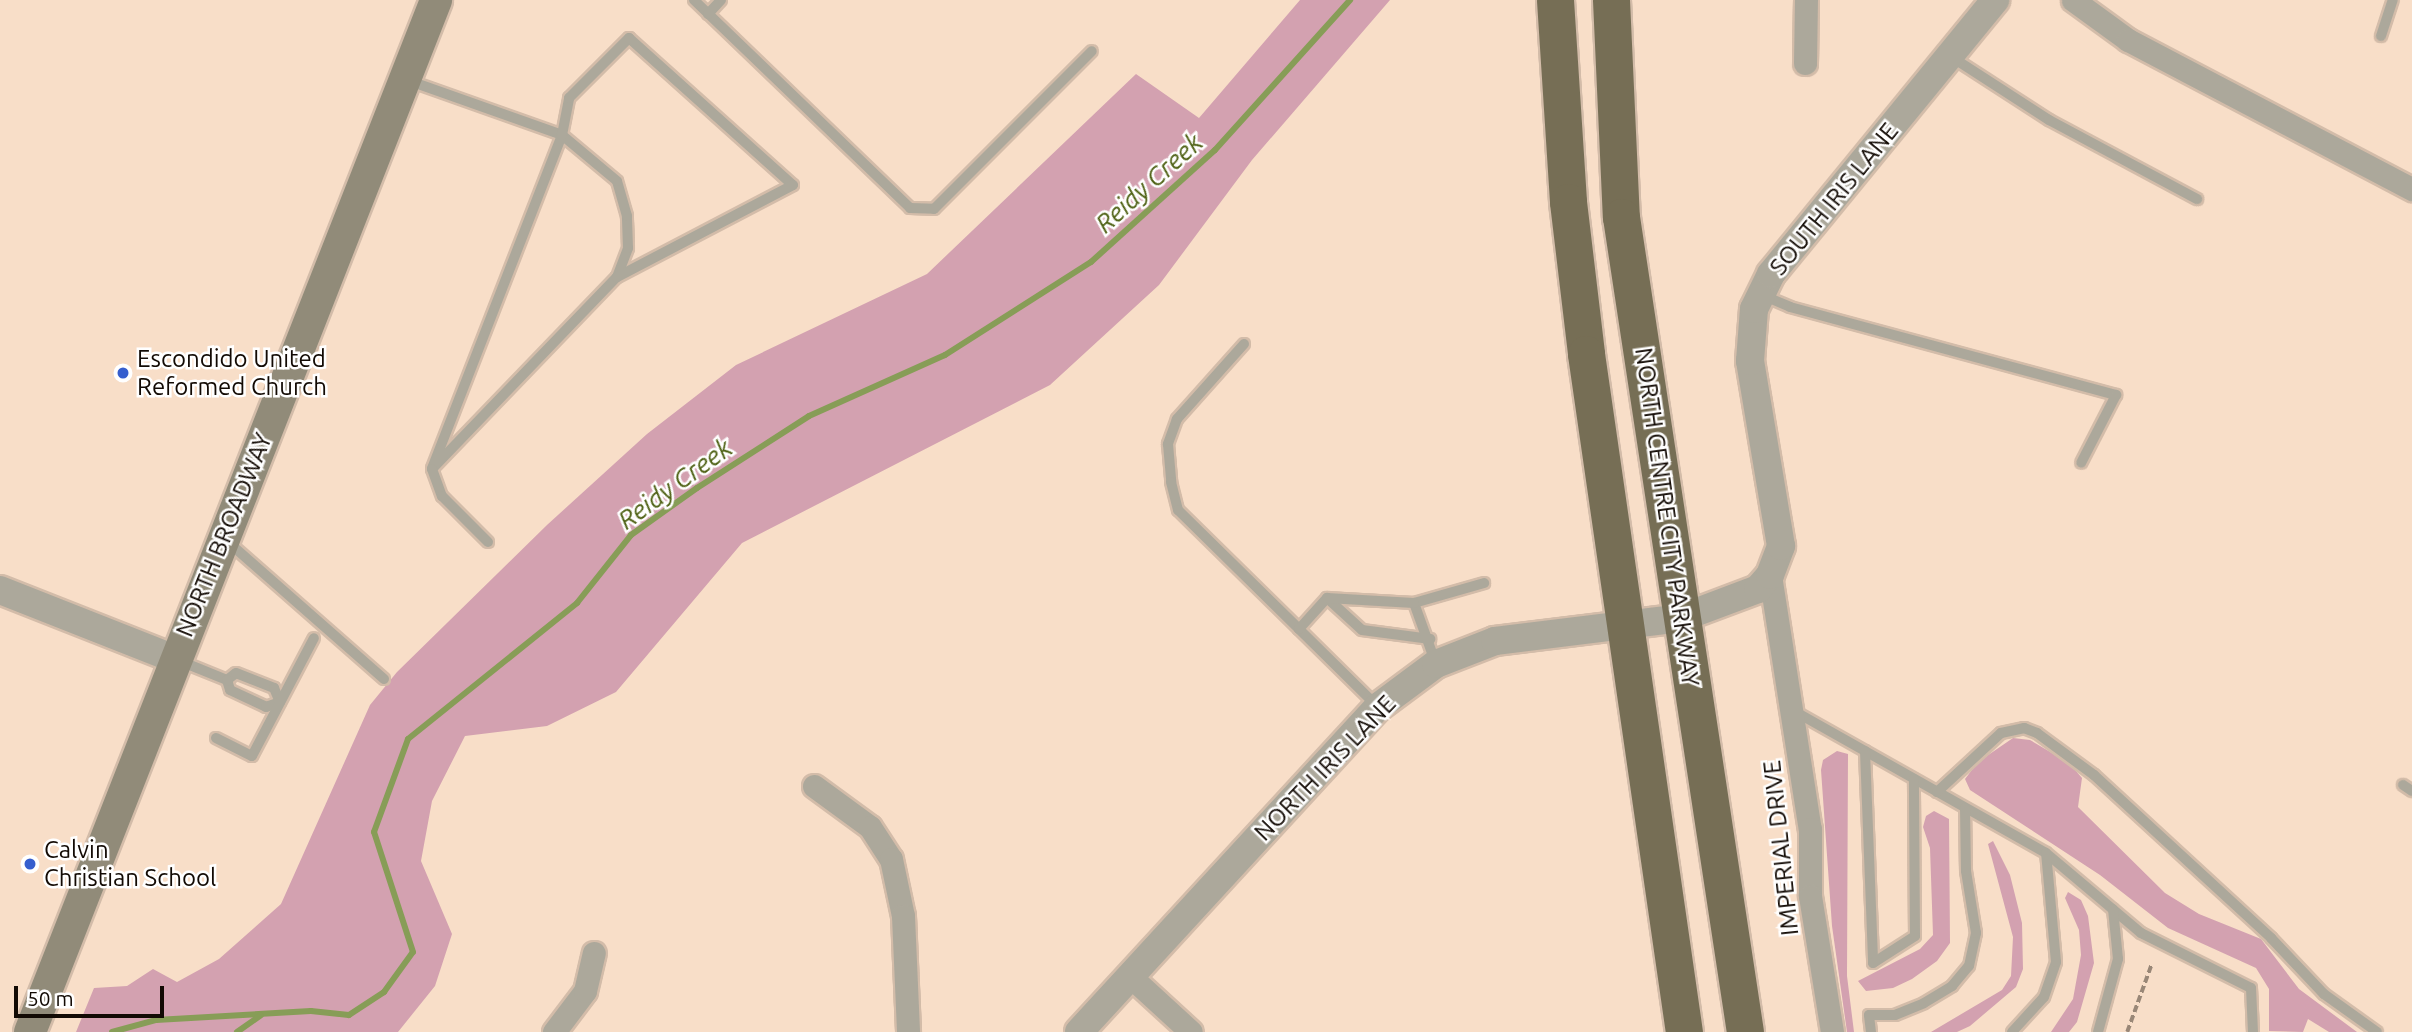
<!DOCTYPE html>
<html>
<head>
<meta charset="utf-8">
<style>
  body { margin:0 }
  #map { position:relative; width:2412px; height:1032px; overflow:hidden; background:#f8dec8; font-family:Ubuntu,sans-serif }
  div>[style] { position:absolute }
  .green>* { inset:0; background:#d3a1b0 }
  .stream>* { height:6px; margin:-3px; padding:0 3px; transform-origin:3px; border-radius:3px; background:#879d57 }
  .path>* { height:3.5px; margin-top:-1.75px; transform-origin:0; background:repeating-linear-gradient(90deg,#998777 0 7px,transparent 0 10.5px) }
  .roads { filter:drop-shadow(2px 0 #d3bca9) drop-shadow(-2px 0 #d3bca9) drop-shadow(0 2px #d3bca9) drop-shadow(0 -2px #d3bca9) }
  .service>* { height:10px; margin:-5px; padding:0 5px; transform-origin:5px; border-radius:5px; background:#aca89b }
  .minor>* { height:23px; margin:-11.5px; padding:0 11.5px; transform-origin:11.5px; border-radius:11.5px; background:#aca89b }
  .tertiary>* { height:28px; margin:-14px; padding:0 14px; transform-origin:14px; border-radius:14px; background:#aca89b }
  .secondary>* { height:32px; margin:-16px; padding:0 16px; transform-origin:16px; border-radius:16px; background:#918b79 }
  .trunk>* { height:37px; margin:-18.5px; padding:0 18.5px; transform-origin:18.5px; border-radius:18.5px; background:#766e55 }
  .dots>* { width:19px; height:19px; translate:-50% -50%; box-sizing:border-box; border:4px solid #fff; border-radius:50% }
  span { translate:-50% -50%; white-space:nowrap; text-align:center; line-height:1.15; -webkit-text-stroke:5px #fff; paint-order:stroke }
  .street-label { font-size:24px; color:#120a04 }
  .poi-label { font-size:24px; color:#120a04 }
  .left { translate:0 -50%; text-align:left }
  .water-label { font-size:26px; color:#4c5f11; font-style:italic }
  .scale { position:absolute; left:14px; top:986px; width:150px; height:32px; box-sizing:border-box; border:4px solid #120a04; border-top:0; padding-left:9px; font-size:21px; line-height:24px; white-space:nowrap; color:#120a04; -webkit-text-stroke:5px #fff; paint-order:stroke }
</style>
</head>
<body>
<div id="map">
  <div class="green">
    <div style="clip-path:polygon(1300px 0,1390px 0,1252px 160px,1159px 285px,1050px 385px,742px 543px,616px 692px,547px 726px,465px 736px,432px 801px,421px 861px,452px 934px,435px 986px,398px 1032px,76px 1032px,94px 988px,127px 986px,153px 969px,177px 982px,219px 959px,281px 904px,370px 705px,397px 672px,547px 525px,647px 434px,736px 365px,927px 274px,1136px 74px,1199px 118px)"></div>
    <div style="clip-path:polygon(2013px 738px,2030px 740px,2069px 763px,2082px 778px,2078px 807px,2165px 893px,2199px 914px,2261px 939px,2299px 989px,2357px 1032px,2329px 1032px,2308px 1019px,2303px 1032px,2269px 1031px,2269px 989px,2256px 968px,2168px 928px,2100px 875px,1970px 790px,1965px 779px,1978px 762px)"></div>
    <div style="clip-path:polygon(1837px 751px,1848px 754px,1847px 976px,1854px 1032px,1847px 1032px,1832px 926px,1821px 770px,1823px 760px)"></div>
    <div style="clip-path:polygon(1934px 811px,1949px 819px,1950px 943px,1937px 961px,1912px 979px,1893px 988px,1866px 991px,1858px 981px,1920px 949px,1933px 935px,1930px 848px,1923px 827px,1926px 816px)"></div>
    <div style="clip-path:polygon(1993px 841px,2010px 875px,2022px 923px,2023px 969px,2016px 987px,1970px 1026px,1957px 1032px,1931px 1032px,2002px 990px,2011px 976px,2013px 937px,1988px 844px)"></div>
    <div style="clip-path:polygon(2068px 892px,2081px 900px,2088px 916px,2094px 963px,2077px 1022px,2069px 1032px,2051px 1032px,2073px 999px,2081px 955px,2079px 930px,2065px 898px)"></div>
  </div>
  <div class="stream">
    <div style="left:112px;top:1032px;width:46px;rotate:-15.3deg"></div>
    <div style="left:156px;top:1020px;width:155px;rotate:-3.3deg"></div>
    <div style="left:311px;top:1011px;width:38px;rotate:6deg"></div>
    <div style="left:349px;top:1015px;width:42px;rotate:-33.3deg"></div>
    <div style="left:384px;top:992px;width:49px;rotate:-54.1deg"></div>
    <div style="left:413px;top:952px;width:126px;rotate:-108deg"></div>
    <div style="left:374px;top:832px;width:99px;rotate:-69.9deg"></div>
    <div style="left:408px;top:739px;width:217px;rotate:-38.8deg"></div>
    <div style="left:577px;top:603px;width:87px;rotate:-51.5deg"></div>
    <div style="left:631px;top:535px;width:81px;rotate:-35.5deg"></div>
    <div style="left:697px;top:488px;width:133px;rotate:-32.7deg"></div>
    <div style="left:809px;top:416px;width:149px;rotate:-24.2deg"></div>
    <div style="left:945px;top:355px;width:173px;rotate:-32.5deg"></div>
    <div style="left:1091px;top:262px;width:167px;rotate:-42.1deg"></div>
    <div style="left:1215px;top:150px;width:202px;rotate:-48deg"></div>
    <div style="left:237px;top:1032px;width:29px;rotate:-35deg"></div>
  </div>
  <div class="path">
    <div style="left:2127px;top:1032px;width:73px;rotate:-70.1deg"></div>
  </div>
  <div class="roads">
    <div class="service">
      <div style="left:694px;top:0;width:300px;rotate:43.9deg"></div>
      <div style="left:910px;top:208px;width:24px;rotate:2deg"></div>
      <div style="left:934px;top:209px;width:223px;rotate:-45deg"></div>
      <div style="left:708px;top:14px;width:19px;rotate:-47deg"></div>
      <div style="left:2381px;top:36px;width:38px;rotate:-72deg"></div>
      <div style="left:1950px;top:56px;width:118px;rotate:32.9deg"></div>
      <div style="left:2049px;top:120px;width:168px;rotate:28.1deg"></div>
      <div style="left:407px;top:80px;width:164px;rotate:19.5deg"></div>
      <div style="left:562px;top:135px;width:358px;rotate:111.3deg"></div>
      <div style="left:432px;top:469px;width:267px;rotate:-46.1deg"></div>
      <div style="left:617px;top:277px;width:31px;rotate:-69deg"></div>
      <div style="left:628px;top:248px;width:32px;rotate:-92deg"></div>
      <div style="left:627px;top:216px;width:36px;rotate:-106deg"></div>
      <div style="left:617px;top:181px;width:72px;rotate:-140.1deg"></div>
      <div style="left:562px;top:135px;width:38px;rotate:-79deg"></div>
      <div style="left:569px;top:98px;width:85px;rotate:-45deg"></div>
      <div style="left:629px;top:38px;width:220px;rotate:41.9deg"></div>
      <div style="left:793px;top:185px;width:199px;rotate:152.4deg"></div>
      <div style="left:1762px;top:295px;width:30px;rotate:23deg"></div>
      <div style="left:1790px;top:307px;width:338px;rotate:15.1deg"></div>
      <div style="left:2116px;top:395px;width:76px;rotate:117.2deg"></div>
      <div style="left:1244px;top:344px;width:101px;rotate:131.8deg"></div>
      <div style="left:1177px;top:419px;width:27px;rotate:110deg"></div>
      <div style="left:1168px;top:444px;width:38px;rotate:85deg"></div>
      <div style="left:1171px;top:482px;width:29px;rotate:76deg"></div>
      <div style="left:1178px;top:510px;width:170px;rotate:44.5deg"></div>
      <div style="left:432px;top:469px;width:29px;rotate:70deg"></div>
      <div style="left:442px;top:496px;width:65px;rotate:45deg"></div>
      <div style="left:227px;top:541px;width:209px;rotate:41.3deg"></div>
      <div style="left:1327px;top:598px;width:47px;rotate:42.4deg"></div>
      <div style="left:1362px;top:630px;width:69px;rotate:7.5deg"></div>
      <div style="left:180px;top:661px;width:51px;rotate:22deg"></div>
      <div style="left:1436px;top:664px;width:65px;rotate:-109.8deg"></div>
      <div style="left:1414px;top:603px;width:73px;rotate:-15.9deg"></div>
      <div style="left:227px;top:680px;width:11px;rotate:-38deg"></div>
      <div style="left:236px;top:673px;width:41px;rotate:21.5deg"></div>
      <div style="left:274px;top:688px;width:15px;rotate:67deg"></div>
      <div style="left:227px;top:680px;width:10px;rotate:73deg"></div>
      <div style="left:230px;top:690px;width:40px;rotate:25deg"></div>
      <div style="left:266px;top:707px;width:15px;rotate:-20deg"></div>
      <div style="left:1377px;top:706px;width:110px;rotate:-135.4deg"></div>
      <div style="left:1299px;top:629px;width:42px;rotate:-47.9deg"></div>
      <div style="left:1327px;top:598px;width:87px;rotate:3.3deg"></div>
      <div style="left:1794px;top:711px;width:289px;rotate:29.4deg"></div>
      <div style="left:2046px;top:853px;width:124px;rotate:40.1deg"></div>
      <div style="left:2141px;top:933px;width:123px;rotate:26.6deg"></div>
      <div style="left:2251px;top:988px;width:44px;rotate:87.4deg"></div>
      <div style="left:216px;top:738px;width:40px;rotate:26.6deg"></div>
      <div style="left:252px;top:756px;width:133px;rotate:-62.3deg"></div>
      <div style="left:1865px;top:751px;width:212px;rotate:87.8deg"></div>
      <div style="left:1873px;top:963px;width:50px;rotate:-32.7deg"></div>
      <div style="left:1915px;top:936px;width:157px;rotate:-90.4deg"></div>
      <div style="left:2403px;top:785px;width:11px;rotate:34deg"></div>
      <div style="left:1937px;top:792px;width:87px;rotate:-42.7deg"></div>
      <div style="left:2001px;top:733px;width:24px;rotate:-12deg"></div>
      <div style="left:2024px;top:728px;width:14px;rotate:21deg"></div>
      <div style="left:2037px;top:733px;width:71px;rotate:36.4deg"></div>
      <div style="left:2094px;top:775px;width:241px;rotate:42.6deg"></div>
      <div style="left:2271px;top:938px;width:77px;rotate:46.6deg"></div>
      <div style="left:2324px;top:994px;width:65px;rotate:35.6deg"></div>
      <div style="left:1871px;top:1032px;width:17px;rotate:-97deg"></div>
      <div style="left:1869px;top:1015px;width:26px"></div>
      <div style="left:1895px;top:1015px;width:31px;rotate:-22deg"></div>
      <div style="left:1924px;top:1003px;width:33px;rotate:-31deg"></div>
      <div style="left:1952px;top:986px;width:26px;rotate:-50deg"></div>
      <div style="left:1969px;top:966px;width:34px;rotate:-78deg"></div>
      <div style="left:1976px;top:933px;width:63px;rotate:-99.2deg"></div>
      <div style="left:1966px;top:871px;width:63px;rotate:-90.9deg"></div>
      <div style="left:2012px;top:1032px;width:47px;rotate:-47.6deg"></div>
      <div style="left:2044px;top:997px;width:37px;rotate:-71deg"></div>
      <div style="left:2056px;top:962px;width:109px;rotate:-95.2deg"></div>
      <div style="left:2098px;top:1032px;width:76px;rotate:-74.7deg"></div>
      <div style="left:2118px;top:959px;width:50px;rotate:-95.7deg"></div>
    </div>
    <div class="minor">
      <div style="left:2073px;top:0;width:68px;rotate:36deg"></div>
      <div style="left:2128px;top:40px;width:321px;rotate:27.7deg"></div>
      <div style="left:1805px;top:63px;width:63px;rotate:-89.1deg"></div>
      <div style="left:1770px;top:575px;width:257px;rotate:81.1deg"></div>
      <div style="left:1810px;top:829px;width:67px;rotate:90deg"></div>
      <div style="left:1810px;top:896px;width:138px;rotate:80.8deg"></div>
      <div style="left:814px;top:786px;width:69px;rotate:36.2deg"></div>
      <div style="left:870px;top:827px;width:38px;rotate:57deg"></div>
      <div style="left:891px;top:859px;width:58px;rotate:78.1deg"></div>
      <div style="left:903px;top:916px;width:116px;rotate:87.5deg"></div>
      <div style="left:1131px;top:977px;width:81px;rotate:42.5deg"></div>
      <div style="left:554px;top:1032px;width:51px;rotate:-52.9deg"></div>
      <div style="left:585px;top:991px;width:39px;rotate:-77deg"></div>
    </div>
    <div class="tertiary">
      <div style="left:0;top:590px;width:188px;rotate:21.5deg"></div>
      <div style="left:1079px;top:1032px;width:442px;rotate:-47.4deg"></div>
      <div style="left:1378px;top:707px;width:72px;rotate:-36.6deg"></div>
      <div style="left:1436px;top:664px;width:63px;rotate:-21.3deg"></div>
      <div style="left:1495px;top:641px;width:187px;rotate:-7deg"></div>
      <div style="left:1681px;top:618px;width:82px;rotate:-20.6deg"></div>
      <div style="left:1758px;top:589px;width:18px;rotate:-49deg"></div>
      <div style="left:1770px;top:575px;width:31px;rotate:-69deg"></div>
      <div style="left:1781px;top:546px;width:188px;rotate:-99.5deg"></div>
      <div style="left:1750px;top:361px;width:52px;rotate:-85.6deg"></div>
      <div style="left:1754px;top:309px;width:39px;rotate:-64deg"></div>
      <div style="left:1771px;top:274px;width:354px;rotate:-50.7deg"></div>
    </div>
    <div class="secondary">
      <div style="left:30px;top:1032px;width:1109px;rotate:-68.52deg"></div>
    </div>
    <div class="trunk">
      <div style="left:1555px;top:0;width:202px;rotate:86.3deg"></div>
      <div style="left:1568px;top:202px;width:153px;rotate:83.2deg"></div>
      <div style="left:1586px;top:354px;width:685px;rotate:81.78deg"></div>
      <div style="left:1611px;top:0;width:217px;rotate:87.4deg"></div>
      <div style="left:1621px;top:217px;width:824px;rotate:81.35deg"></div>
    </div>
  </div>
  <div class="dots">
    <div style="left:123px;top:373px;background:#355ece"></div>
    <div style="left:30px;top:864px;background:#355ece"></div>
  </div>
  <div class="street-label">
    <span style="left:1834px;top:199px;rotate:-51deg">SOUTH IRIS LANE</span>
    <span style="left:1667px;top:517px;rotate:82deg">NORTH CENTRE CITY PARKWAY</span>
    <span style="left:224px;top:535px;rotate:-68deg">NORTH BROADWAY</span>
    <span style="left:1325px;top:768px;rotate:-46deg">NORTH IRIS LANE</span>
    <span style="left:1781px;top:848px;rotate:-96deg">IMPERIAL DRIVE</span>
  </div>
  <div class="poi-label">
    <span class="left" style="left:137px;top:373px">Escondido United<br>Reformed Church</span>
    <span class="left" style="left:44px;top:864px">Calvin<br>Christian School</span>
  </div>
  <div class="water-label">
    <span style="left:1149px;top:183px;rotate:-42deg">Reidy Creek</span>
    <span style="left:675px;top:484px;rotate:-36deg">Reidy Creek</span>
  </div>
  <div class="scale">50 m</div>
</div>
</body>
</html>
